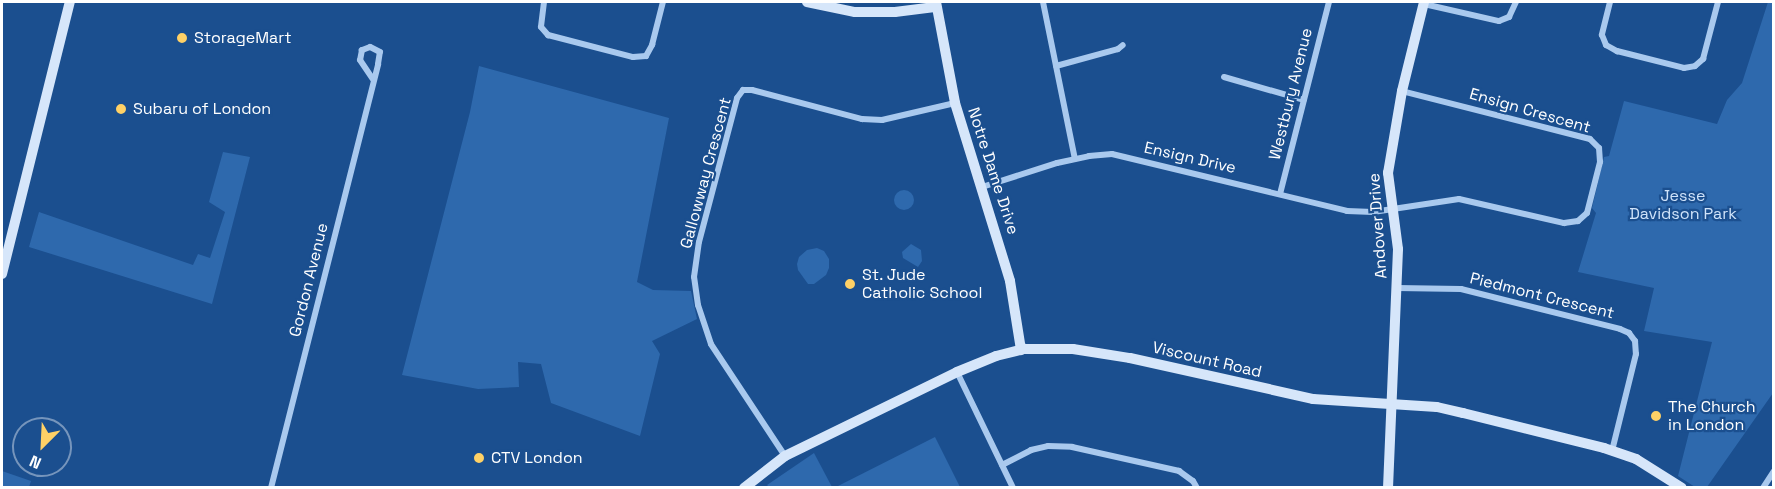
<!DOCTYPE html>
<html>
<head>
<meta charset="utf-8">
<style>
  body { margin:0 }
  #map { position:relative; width:1775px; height:489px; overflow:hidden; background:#1b4f8f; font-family:"Space Grotesk",sans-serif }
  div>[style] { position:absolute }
  .green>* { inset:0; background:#2e69ad }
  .round { border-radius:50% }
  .street>* { height:6px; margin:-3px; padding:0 3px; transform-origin:3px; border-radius:3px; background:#a9c9ee }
  .secondary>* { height:10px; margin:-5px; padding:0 5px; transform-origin:5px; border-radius:5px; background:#d6e6fa }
  .dots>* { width:16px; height:16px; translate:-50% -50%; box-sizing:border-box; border:3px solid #1b4f8f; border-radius:50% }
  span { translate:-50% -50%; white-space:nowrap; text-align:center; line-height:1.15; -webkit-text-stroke:4.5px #1b4f8f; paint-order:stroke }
  .poi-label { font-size:16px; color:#fff }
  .left { translate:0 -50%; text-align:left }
  .street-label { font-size:16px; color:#fff }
  .park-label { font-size:16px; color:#cfe3fa }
  .frame { position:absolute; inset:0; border:3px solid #fff; pointer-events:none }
  .north { position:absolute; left:12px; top:417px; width:60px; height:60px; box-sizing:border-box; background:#1b4f8f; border:2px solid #7695bc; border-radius:50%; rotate:204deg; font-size:16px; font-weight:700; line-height:24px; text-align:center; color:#fff }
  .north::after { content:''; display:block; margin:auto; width:21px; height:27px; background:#ffd166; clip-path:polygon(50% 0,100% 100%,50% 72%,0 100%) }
</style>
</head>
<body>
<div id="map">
  <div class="green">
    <div style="clip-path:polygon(1768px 2px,1774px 2px,1773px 393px,1707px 487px,1695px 487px,1678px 476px,1712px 342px,1644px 331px,1654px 288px,1578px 272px,1596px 213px,1592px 208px,1604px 157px,1609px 156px,1624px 101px,1717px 124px,1727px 100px,1742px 83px)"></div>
    <div style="clip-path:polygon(479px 66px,669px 118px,637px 282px,653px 290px,691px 291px,697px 319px,652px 341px,660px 354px,640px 436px,551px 403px,541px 364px,518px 362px,519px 387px,478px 389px,402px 375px,470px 112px)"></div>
    <div style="clip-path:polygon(223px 152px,250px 157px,212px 304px,29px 247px,39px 212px,193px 265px,198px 254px,210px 258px,225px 212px,209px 202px)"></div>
    <div class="round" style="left:894px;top:190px;width:20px;height:20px"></div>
    <div style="clip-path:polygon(911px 244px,921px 250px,922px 261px,918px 267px,903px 258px,902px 252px)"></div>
    <div style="clip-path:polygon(817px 248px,824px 251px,829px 259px,829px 268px,826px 275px,814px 284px,808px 284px,798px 270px,797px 264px,799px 257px,807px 250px)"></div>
    <div style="clip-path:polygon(935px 437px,960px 487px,836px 487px)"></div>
    <div style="clip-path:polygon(814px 453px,832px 487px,769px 487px,767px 485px)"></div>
    <div style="clip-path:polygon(2px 471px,31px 481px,29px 487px,2px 487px)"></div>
  </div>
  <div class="street">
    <div style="left:544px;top:2px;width:25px;rotate:97deg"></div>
    <div style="left:541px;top:27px;width:11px;rotate:49deg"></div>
    <div style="left:548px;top:35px;width:88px;rotate:14.5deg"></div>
    <div style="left:633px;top:57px;width:13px;rotate:-4deg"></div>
    <div style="left:646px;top:56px;width:13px;rotate:-61deg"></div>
    <div style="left:652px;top:45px;width:44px;rotate:-75.7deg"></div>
    <div style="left:1043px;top:2px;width:160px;rotate:78.5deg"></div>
    <div style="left:1610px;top:2px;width:34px;rotate:104deg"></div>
    <div style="left:1602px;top:35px;width:11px;rotate:68deg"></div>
    <div style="left:1606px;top:45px;width:13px;rotate:29deg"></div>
    <div style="left:1617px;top:51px;width:69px;rotate:14.2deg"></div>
    <div style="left:1684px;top:68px;width:11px;rotate:-10deg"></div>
    <div style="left:1695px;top:66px;width:11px;rotate:-41deg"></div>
    <div style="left:1703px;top:59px;width:59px;rotate:-75.3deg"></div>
    <div style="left:1424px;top:4px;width:77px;rotate:12.8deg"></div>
    <div style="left:1499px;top:21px;width:11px;rotate:-22deg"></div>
    <div style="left:1509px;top:17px;width:17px;rotate:-65deg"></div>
    <div style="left:1056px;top:66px;width:64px;rotate:-15.3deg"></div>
    <div style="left:1118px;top:49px;width:6px;rotate:-39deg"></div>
    <div style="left:1224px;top:77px;width:83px;rotate:16deg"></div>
    <div style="left:982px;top:187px;width:79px;rotate:-17.7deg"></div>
    <div style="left:1057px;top:163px;width:33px;rotate:-12deg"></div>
    <div style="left:1089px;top:156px;width:23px;rotate:-5deg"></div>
    <div style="left:1112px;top:154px;width:242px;rotate:13.6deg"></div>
    <div style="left:1347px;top:211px;width:26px;rotate:2deg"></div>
    <div style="left:1373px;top:212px;width:87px;rotate:-8.6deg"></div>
    <div style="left:1459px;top:199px;width:108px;rotate:12.9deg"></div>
    <div style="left:1564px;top:223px;width:14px;rotate:-8deg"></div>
    <div style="left:1578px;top:221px;width:12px;rotate:-42deg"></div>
    <div style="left:1587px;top:213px;width:53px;rotate:-75.7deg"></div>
    <div style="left:1600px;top:162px;width:14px;rotate:-94deg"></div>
    <div style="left:1599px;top:148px;width:13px;rotate:-135deg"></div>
    <div style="left:1590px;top:139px;width:194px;rotate:-165.7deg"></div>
    <div style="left:1280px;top:194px;width:198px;rotate:-75.7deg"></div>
    <div style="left:1397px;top:288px;width:64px;rotate:0.9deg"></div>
    <div style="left:1461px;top:289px;width:164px;rotate:14.1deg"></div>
    <div style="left:1620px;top:329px;width:10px;rotate:24deg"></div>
    <div style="left:1629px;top:333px;width:10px;rotate:53deg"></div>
    <div style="left:1635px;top:341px;width:13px;rotate:86deg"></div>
    <div style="left:1636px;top:354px;width:100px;rotate:103.9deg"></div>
    <div style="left:957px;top:372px;width:129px;rotate:64.2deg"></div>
    <div style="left:785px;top:456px;width:134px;rotate:-123.5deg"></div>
    <div style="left:711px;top:344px;width:41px;rotate:-108.4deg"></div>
    <div style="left:698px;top:305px;width:28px;rotate:-98deg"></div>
    <div style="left:694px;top:277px;width:35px;rotate:-82deg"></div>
    <div style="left:699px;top:242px;width:149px;rotate:-75.2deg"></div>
    <div style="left:737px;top:98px;width:10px;rotate:-53deg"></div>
    <div style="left:743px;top:90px;width:9px"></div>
    <div style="left:752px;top:90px;width:114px;rotate:14.8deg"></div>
    <div style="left:862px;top:119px;width:20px;rotate:3deg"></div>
    <div style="left:882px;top:120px;width:75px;rotate:-13.1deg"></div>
    <div style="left:1002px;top:465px;width:33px;rotate:-27deg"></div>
    <div style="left:1031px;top:450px;width:17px;rotate:-13deg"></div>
    <div style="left:1048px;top:446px;width:24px;rotate:2deg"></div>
    <div style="left:1072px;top:447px;width:110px;rotate:12.6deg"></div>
    <div style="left:1179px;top:471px;width:17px;rotate:36deg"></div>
    <div style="left:1193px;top:481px;width:8px;rotate:60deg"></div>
    <div style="left:271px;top:488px;width:437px;rotate:-75.8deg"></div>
    <div style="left:378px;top:64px;width:12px;rotate:-81deg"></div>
    <div style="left:380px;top:52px;width:11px;rotate:-153deg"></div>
    <div style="left:370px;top:47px;width:9px;rotate:159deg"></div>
    <div style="left:362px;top:50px;width:10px;rotate:101deg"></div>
    <div style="left:360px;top:60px;width:23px;rotate:56deg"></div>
    <div style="left:1763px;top:488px;width:20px;rotate:-57deg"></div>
  </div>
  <div class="secondary">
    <div style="left:807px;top:2px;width:49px;rotate:11.8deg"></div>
    <div style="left:855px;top:12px;width:40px"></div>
    <div style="left:895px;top:12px;width:40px;rotate:-7.1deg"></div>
    <div style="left:936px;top:2px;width:103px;rotate:79.3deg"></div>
    <div style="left:955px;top:103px;width:186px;rotate:72.8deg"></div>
    <div style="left:1010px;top:281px;width:70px;rotate:80.9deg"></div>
    <div style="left:2px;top:274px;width:280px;rotate:-76deg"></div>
    <div style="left:744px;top:488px;width:52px;rotate:-38deg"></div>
    <div style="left:785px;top:456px;width:191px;rotate:-26deg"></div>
    <div style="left:957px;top:372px;width:42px;rotate:-22.3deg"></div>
    <div style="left:996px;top:356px;width:30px;rotate:-14deg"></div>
    <div style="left:1025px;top:349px;width:48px"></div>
    <div style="left:1073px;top:349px;width:58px;rotate:9deg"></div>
    <div style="left:1130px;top:358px;width:188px;rotate:12.6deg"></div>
    <div style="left:1313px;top:399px;width:124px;rotate:3.7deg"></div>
    <div style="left:1437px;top:407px;width:27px;rotate:13deg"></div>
    <div style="left:1463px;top:413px;width:145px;rotate:13.9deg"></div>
    <div style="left:1604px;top:448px;width:34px;rotate:19deg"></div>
    <div style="left:1636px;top:459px;width:54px;rotate:32.2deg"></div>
    <div style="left:1388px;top:488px;width:239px;rotate:-87.6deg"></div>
    <div style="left:1398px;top:249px;width:77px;rotate:-97.5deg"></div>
    <div style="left:1388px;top:173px;width:83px;rotate:-80.3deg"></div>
    <div style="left:1402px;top:91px;width:92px;rotate:-76.1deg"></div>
  </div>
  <div class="dots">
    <div style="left:182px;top:38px;background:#ffd166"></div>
    <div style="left:121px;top:109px;background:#ffd166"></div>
    <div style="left:850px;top:284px;background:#ffd166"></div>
    <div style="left:1656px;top:416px;background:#ffd166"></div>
    <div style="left:479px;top:458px;background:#ffd166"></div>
  </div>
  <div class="poi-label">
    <span class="left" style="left:194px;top:38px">StorageMart</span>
    <span class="left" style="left:133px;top:109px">Subaru of London</span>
    <span class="left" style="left:862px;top:284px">St. Jude<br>Catholic School</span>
    <span class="left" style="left:1668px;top:416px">The Church<br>in London</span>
    <span class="left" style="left:491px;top:458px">CTV London</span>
  </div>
  <div class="street-label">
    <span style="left:1291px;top:94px;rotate:-76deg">Westbury Avenue</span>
    <span style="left:1530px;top:111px;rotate:16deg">Ensign Crescent</span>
    <span style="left:1190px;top:158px;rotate:13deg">Ensign Drive</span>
    <span style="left:993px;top:171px;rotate:72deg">Notre Dame Drive</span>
    <span style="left:706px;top:173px;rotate:-75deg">Gallowway Crescent</span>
    <span style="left:1378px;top:226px;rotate:-94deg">Andover Drive</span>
    <span style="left:309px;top:280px;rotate:-76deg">Gordon Avenue</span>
    <span style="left:1542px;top:296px;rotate:14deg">Piedmont Crescent</span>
    <span style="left:1207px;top:360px;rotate:13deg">Viscount Road</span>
  </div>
  <div class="park-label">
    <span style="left:1683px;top:205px">Jesse<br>Davidson Park</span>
  </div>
  <div class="frame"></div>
  <div class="north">N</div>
</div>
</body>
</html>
